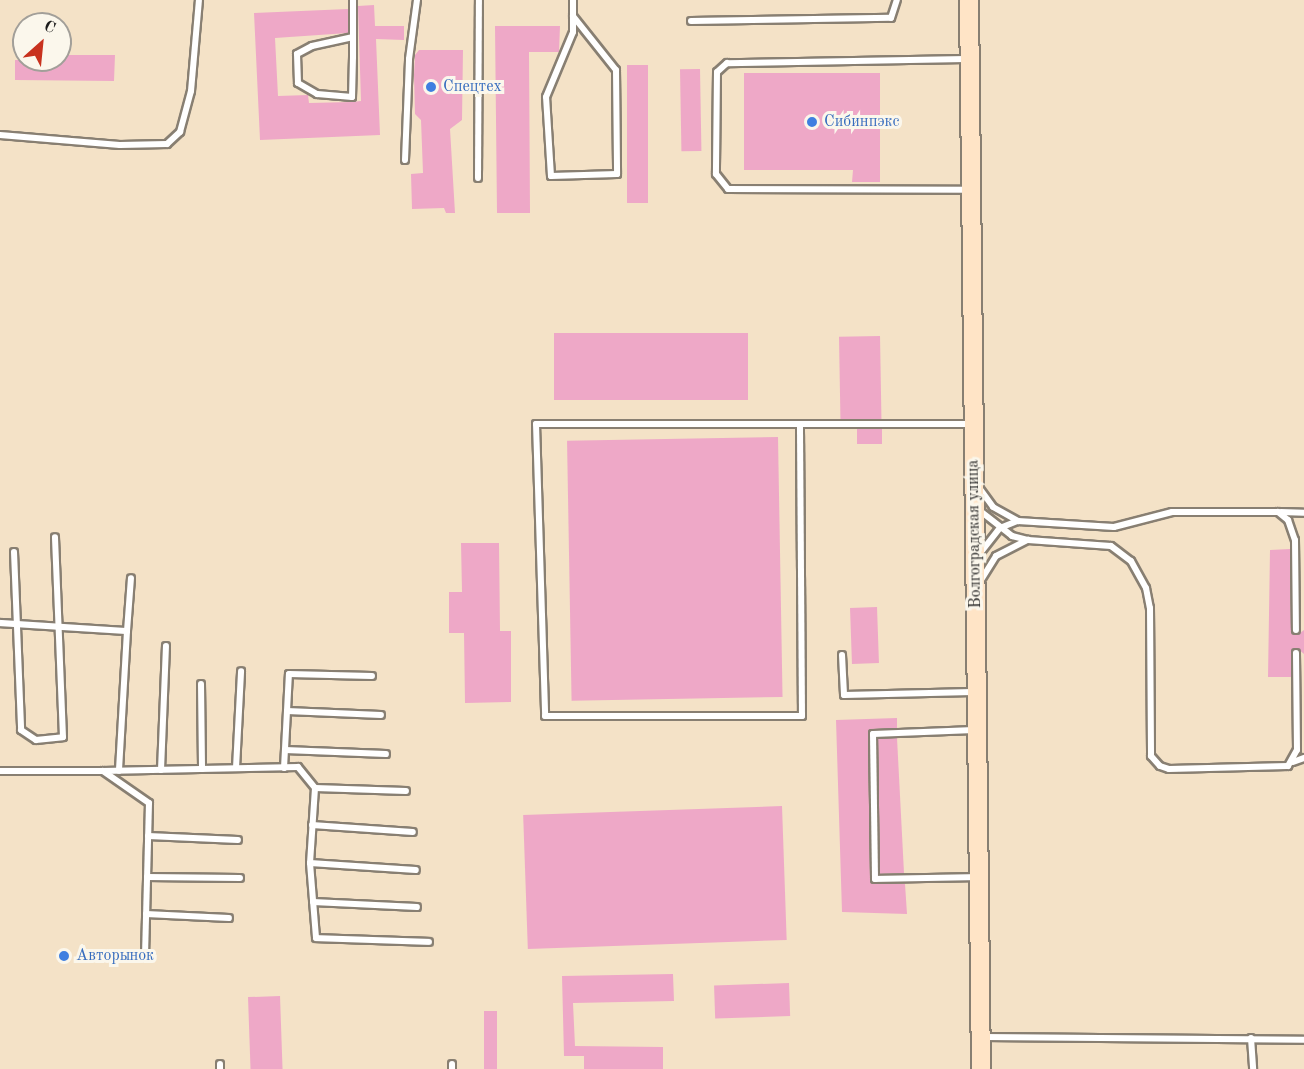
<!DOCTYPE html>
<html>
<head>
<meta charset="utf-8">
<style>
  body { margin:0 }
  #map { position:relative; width:1304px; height:1069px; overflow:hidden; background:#f4e2c7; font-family:"Old Standard TT",serif }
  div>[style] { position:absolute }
  .building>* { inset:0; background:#eea8c7; transform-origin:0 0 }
  .roads { filter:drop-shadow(2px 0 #887f72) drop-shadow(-2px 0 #887f72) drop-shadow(0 2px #887f72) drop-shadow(0 -2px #887f72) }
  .lane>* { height:6px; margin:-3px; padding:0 3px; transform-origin:3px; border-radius:3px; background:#fff }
  .secondary>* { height:18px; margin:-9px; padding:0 9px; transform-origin:9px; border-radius:9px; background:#ffe4c6 }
  .dots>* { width:16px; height:16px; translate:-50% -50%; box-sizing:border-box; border:3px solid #fbf7ec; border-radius:50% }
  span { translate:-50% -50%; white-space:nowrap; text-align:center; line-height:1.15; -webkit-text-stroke:6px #fbf7ec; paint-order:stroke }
  .shop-label { font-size:16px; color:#366cbe }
  .left { translate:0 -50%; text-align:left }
  .street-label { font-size:16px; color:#1c1c1c }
  .north { position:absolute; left:12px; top:12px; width:60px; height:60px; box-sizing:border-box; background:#fbf7ec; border:2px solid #a29f99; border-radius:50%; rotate:27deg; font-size:16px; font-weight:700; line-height:24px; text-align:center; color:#1c1c1c }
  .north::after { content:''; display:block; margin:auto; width:21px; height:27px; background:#c8321e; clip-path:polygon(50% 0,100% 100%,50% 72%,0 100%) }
</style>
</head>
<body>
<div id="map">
  <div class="building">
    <div style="clip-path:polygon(374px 5px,375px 26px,404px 26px,404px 40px,376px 39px,380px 135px,260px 140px,254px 13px,348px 9px,348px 33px,275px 38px,278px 96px,308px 95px,309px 103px,352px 102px,361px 101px,358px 6px)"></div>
    <div style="clip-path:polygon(495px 26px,560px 26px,559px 52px,529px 52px,530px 213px,497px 213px)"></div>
    <div style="clip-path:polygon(419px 50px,463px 50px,462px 120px,450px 129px,455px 213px,446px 213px,444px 208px,412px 209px,411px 174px,423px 173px,421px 120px,415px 114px,414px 75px,415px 55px)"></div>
    <div style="clip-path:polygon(60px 55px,115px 55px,114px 81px,15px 80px,15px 60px,60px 60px)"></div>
    <div style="left:627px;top:65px;width:21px;height:138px"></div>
    <div style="left:700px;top:69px;width:82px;height:20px;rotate:89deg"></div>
    <div style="clip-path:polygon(744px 73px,880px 73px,880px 182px,852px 182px,853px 170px,744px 170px)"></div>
    <div style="left:554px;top:333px;width:194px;height:67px"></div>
    <div style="left:880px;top:336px;width:83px;height:41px;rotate:89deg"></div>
    <div style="left:857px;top:429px;width:25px;height:15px"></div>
    <div style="left:778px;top:437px;width:260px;height:211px;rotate:89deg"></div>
    <div style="clip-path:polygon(461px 543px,499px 543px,500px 631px,511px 631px,511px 702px,465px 703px,464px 633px,449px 633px,449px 592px,462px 592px)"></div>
    <div style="clip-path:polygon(1290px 549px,1291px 630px,1297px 635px,1304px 630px,1304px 654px,1297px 648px,1291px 651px,1291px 677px,1268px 677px,1270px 550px)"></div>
    <div style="left:877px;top:607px;width:56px;height:27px;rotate:88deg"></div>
    <div style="clip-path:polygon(897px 718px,897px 728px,872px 729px,868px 734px,870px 879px,875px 884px,905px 884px,907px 914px,842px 912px,836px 720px)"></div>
    <div style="clip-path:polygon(897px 738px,904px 873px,880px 874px,878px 739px)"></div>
    <div style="left:782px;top:806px;width:134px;height:259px;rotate:88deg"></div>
    <div style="clip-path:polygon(673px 974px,674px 1001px,573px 1003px,575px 1046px,663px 1047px,663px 1069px,584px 1069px,584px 1056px,564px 1056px,562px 976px)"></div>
    <div style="left:789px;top:983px;width:33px;height:75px;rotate:88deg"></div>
    <div style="left:280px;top:996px;width:73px;height:32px;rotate:88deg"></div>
    <div style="left:497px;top:1011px;width:58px;height:13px;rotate:90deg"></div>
  </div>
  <div class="roads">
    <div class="lane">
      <div style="left:353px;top:0;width:57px;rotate:90deg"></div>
      <div style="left:353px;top:57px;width:40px;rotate:91.4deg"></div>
      <div style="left:352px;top:97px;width:35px;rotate:-175deg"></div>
      <div style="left:317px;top:94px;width:22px;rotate:-150deg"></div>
      <div style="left:298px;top:83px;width:29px;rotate:-92deg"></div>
      <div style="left:297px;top:54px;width:17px;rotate:-28deg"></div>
      <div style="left:312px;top:46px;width:42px;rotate:-12.4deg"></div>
      <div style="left:573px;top:16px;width:69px;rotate:51.5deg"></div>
      <div style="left:616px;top:70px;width:104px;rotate:89.4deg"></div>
      <div style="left:617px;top:174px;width:66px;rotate:178.3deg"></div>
      <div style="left:551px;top:176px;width:79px;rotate:-93.6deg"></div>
      <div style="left:546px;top:97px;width:70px;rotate:-67.4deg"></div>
      <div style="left:573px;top:32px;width:32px;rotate:-90deg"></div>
      <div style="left:691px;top:21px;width:200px;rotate:-0.9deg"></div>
      <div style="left:891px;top:18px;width:19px;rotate:-72deg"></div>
      <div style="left:966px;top:59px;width:239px;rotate:179deg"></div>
      <div style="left:727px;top:63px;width:13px;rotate:138deg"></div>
      <div style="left:717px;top:72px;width:102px;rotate:90.6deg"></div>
      <div style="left:716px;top:174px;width:19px;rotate:51deg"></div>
      <div style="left:728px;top:189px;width:240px;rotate:0.2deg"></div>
      <div style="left:0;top:135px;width:120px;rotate:4.8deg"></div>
      <div style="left:120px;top:145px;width:47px;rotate:-1.2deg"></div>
      <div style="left:167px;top:144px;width:18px;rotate:-43deg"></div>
      <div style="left:180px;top:132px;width:42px;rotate:-75deg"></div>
      <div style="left:191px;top:91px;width:91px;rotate:-85deg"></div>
      <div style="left:405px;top:160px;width:101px;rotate:-87.7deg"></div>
      <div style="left:409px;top:59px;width:60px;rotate:-82.3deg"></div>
      <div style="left:478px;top:178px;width:178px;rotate:-89.7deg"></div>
      <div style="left:800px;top:424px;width:264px;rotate:180deg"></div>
      <div style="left:536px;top:424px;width:292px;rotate:88.2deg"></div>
      <div style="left:545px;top:716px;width:257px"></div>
      <div style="left:802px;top:716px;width:292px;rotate:-90.4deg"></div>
      <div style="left:800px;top:424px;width:170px"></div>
      <div style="left:980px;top:489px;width:22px;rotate:54deg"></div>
      <div style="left:993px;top:507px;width:29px;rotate:29deg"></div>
      <div style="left:1018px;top:521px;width:96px;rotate:3.6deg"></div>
      <div style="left:1114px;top:527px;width:60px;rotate:-14.5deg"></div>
      <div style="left:1172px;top:512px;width:106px"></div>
      <div style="left:1278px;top:512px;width:13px;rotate:39deg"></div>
      <div style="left:1288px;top:520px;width:21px;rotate:71deg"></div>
      <div style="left:1295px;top:540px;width:90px;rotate:89.4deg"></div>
      <div style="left:979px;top:510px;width:42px;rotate:38.2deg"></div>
      <div style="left:1012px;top:536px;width:16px;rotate:14deg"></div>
      <div style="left:1281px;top:512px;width:23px;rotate:2deg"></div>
      <div style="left:14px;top:552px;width:178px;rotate:87.7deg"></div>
      <div style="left:21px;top:730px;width:18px;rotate:34deg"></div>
      <div style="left:36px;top:740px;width:27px;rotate:-6deg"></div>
      <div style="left:63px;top:737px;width:200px;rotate:-92.3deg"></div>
      <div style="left:981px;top:552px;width:31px;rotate:-52deg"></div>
      <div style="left:1000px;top:528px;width:18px;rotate:-22deg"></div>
      <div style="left:981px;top:580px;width:28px;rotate:-58deg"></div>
      <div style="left:996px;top:556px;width:36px;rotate:-27deg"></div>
      <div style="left:1028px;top:540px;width:83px;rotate:4.1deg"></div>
      <div style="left:1111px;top:546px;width:25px;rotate:37deg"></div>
      <div style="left:1131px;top:561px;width:31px;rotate:61deg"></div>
      <div style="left:1146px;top:588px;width:20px;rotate:79deg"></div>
      <div style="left:1150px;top:608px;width:148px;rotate:89.6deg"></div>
      <div style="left:1151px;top:756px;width:13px;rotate:48deg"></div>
      <div style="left:1160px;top:766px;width:9px;rotate:18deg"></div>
      <div style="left:1169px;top:769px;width:119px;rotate:-1.4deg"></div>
      <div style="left:1288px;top:766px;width:18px;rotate:-61deg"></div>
      <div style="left:1297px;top:750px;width:97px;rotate:-90.6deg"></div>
      <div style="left:0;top:623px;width:127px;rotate:3.6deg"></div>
      <div style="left:127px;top:631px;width:140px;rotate:93.3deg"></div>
      <div style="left:127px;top:631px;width:53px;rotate:-85.7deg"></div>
      <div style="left:842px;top:655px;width:40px;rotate:87.1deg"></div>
      <div style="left:844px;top:695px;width:129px;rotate:-1.3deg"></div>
      <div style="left:201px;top:684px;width:85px;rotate:89.3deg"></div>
      <div style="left:287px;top:711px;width:94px;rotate:2.4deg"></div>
      <div style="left:974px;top:730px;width:101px;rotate:177.7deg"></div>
      <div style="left:873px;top:734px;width:145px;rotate:89.2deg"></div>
      <div style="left:875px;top:879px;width:103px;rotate:-1.1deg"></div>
      <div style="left:285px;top:750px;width:101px;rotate:2.3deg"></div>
      <div style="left:1293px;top:762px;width:12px;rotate:-20deg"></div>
      <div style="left:236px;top:768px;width:97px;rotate:-87deg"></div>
      <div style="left:284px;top:768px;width:94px;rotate:-87deg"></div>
      <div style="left:289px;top:674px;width:83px;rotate:1.4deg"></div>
      <div style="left:161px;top:770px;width:124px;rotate:-87.7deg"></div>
      <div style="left:0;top:771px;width:103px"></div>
      <div style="left:103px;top:771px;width:56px;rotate:34.8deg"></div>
      <div style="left:149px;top:803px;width:148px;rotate:91.5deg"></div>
      <div style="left:103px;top:771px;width:195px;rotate:-1.2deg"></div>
      <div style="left:298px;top:767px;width:27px;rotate:51deg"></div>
      <div style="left:315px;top:788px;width:75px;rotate:93.8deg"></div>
      <div style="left:310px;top:863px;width:75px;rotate:85.4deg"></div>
      <div style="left:316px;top:938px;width:113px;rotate:2deg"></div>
      <div style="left:315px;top:788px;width:91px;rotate:1.9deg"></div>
      <div style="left:312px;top:825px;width:101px;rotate:4deg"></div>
      <div style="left:148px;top:836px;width:90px;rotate:2.5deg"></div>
      <div style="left:310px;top:863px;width:106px;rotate:3.8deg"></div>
      <div style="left:147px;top:877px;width:93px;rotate:0.6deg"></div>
      <div style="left:313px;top:902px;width:104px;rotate:2.8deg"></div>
      <div style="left:146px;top:914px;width:83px;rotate:2.8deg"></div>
      <div style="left:984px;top:1037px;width:320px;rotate:0.5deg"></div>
      <div style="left:1251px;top:1038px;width:31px;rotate:86deg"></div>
      <div style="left:220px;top:1064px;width:5px;rotate:90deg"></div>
      <div style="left:452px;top:1064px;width:5px;rotate:90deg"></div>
    </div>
    <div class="secondary">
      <div style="left:969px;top:0;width:1069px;rotate:89.36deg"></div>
    </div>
  </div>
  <div class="dots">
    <div style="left:431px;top:87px;background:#3f7fe0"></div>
    <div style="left:812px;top:122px;background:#3f7fe0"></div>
    <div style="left:64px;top:956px;background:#3f7fe0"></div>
  </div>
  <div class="shop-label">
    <span class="left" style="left:443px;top:87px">Спецтех</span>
    <span class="left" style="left:824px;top:122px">Сибинпэкс</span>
    <span class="left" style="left:76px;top:956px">Авторынок</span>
  </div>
  <div class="street-label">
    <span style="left:975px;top:534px;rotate:-91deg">Волгоградская улица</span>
  </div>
  <div class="north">С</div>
</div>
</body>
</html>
